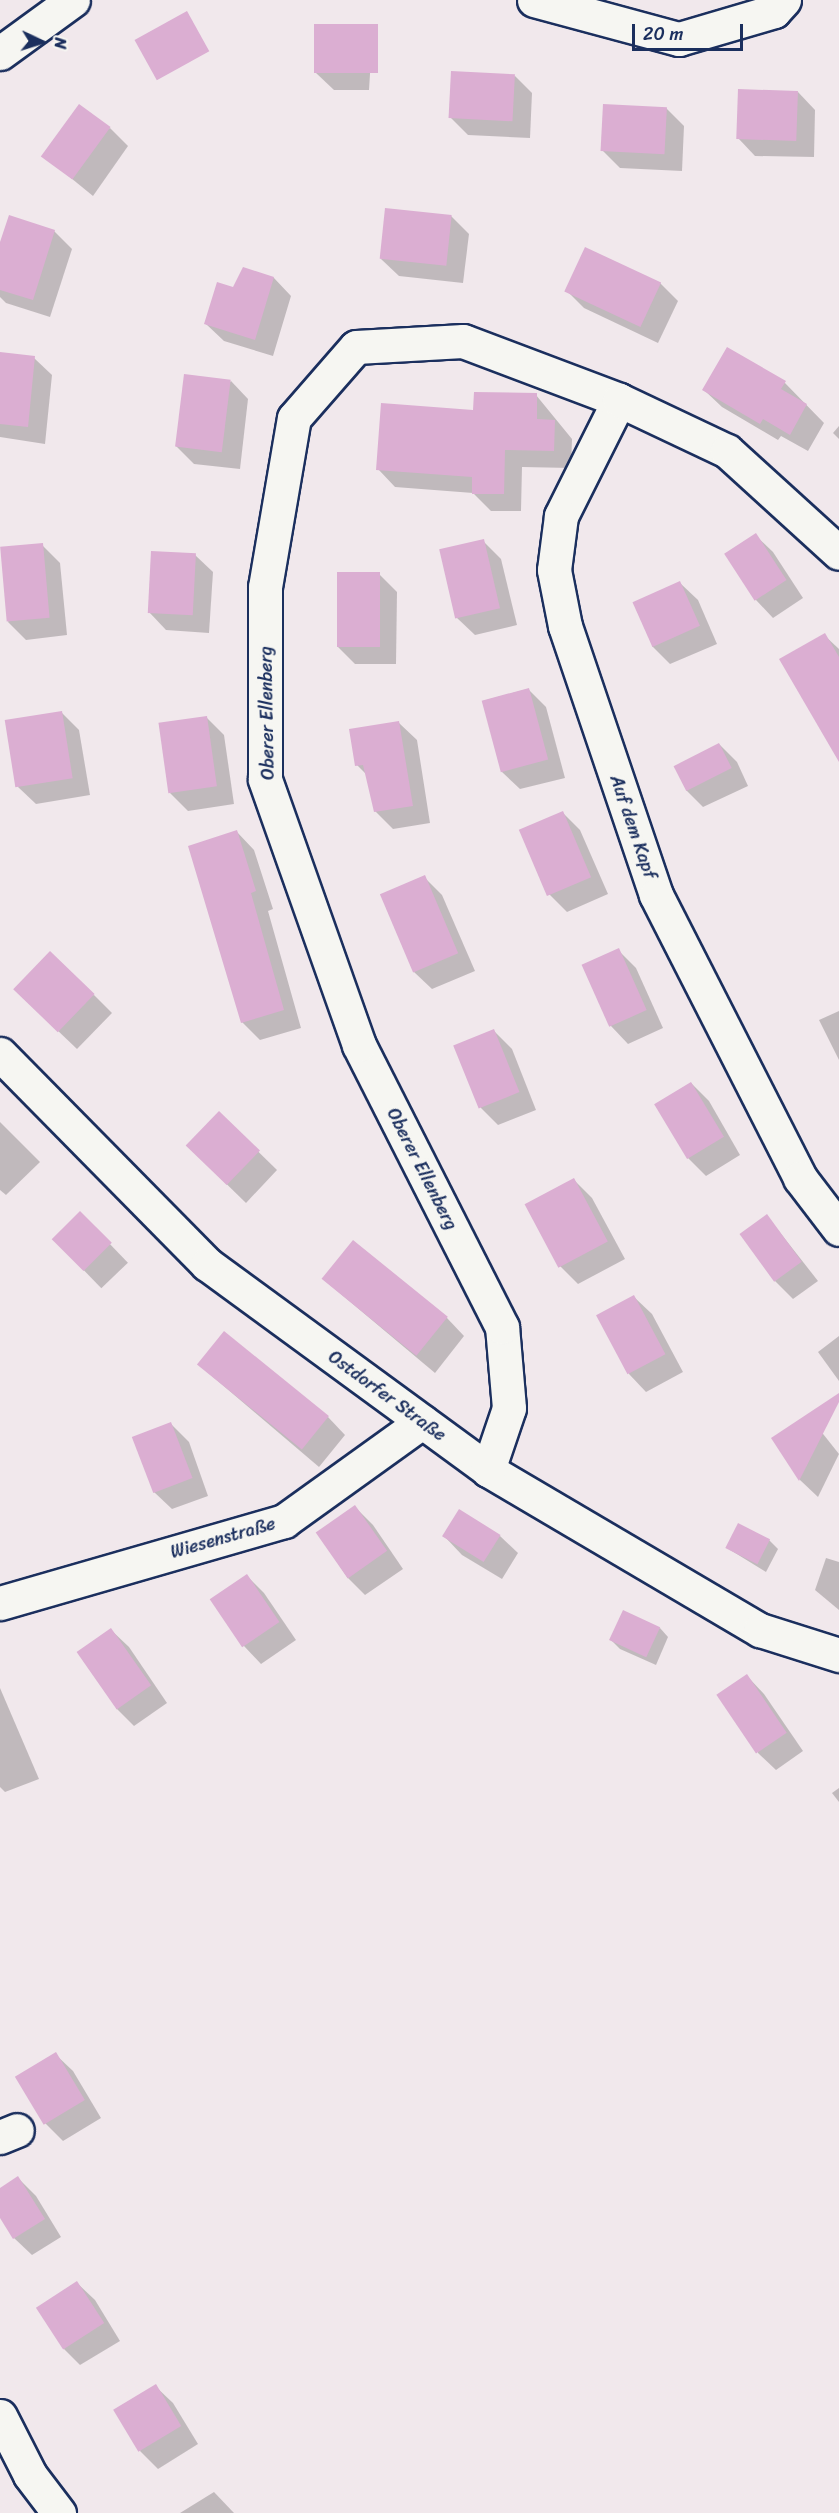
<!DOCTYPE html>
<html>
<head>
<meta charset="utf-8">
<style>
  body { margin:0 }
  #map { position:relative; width:839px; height:2513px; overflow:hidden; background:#f1e8ec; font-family:Sriracha,sans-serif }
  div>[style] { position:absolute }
  .shadow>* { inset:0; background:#0003; transform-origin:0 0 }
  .building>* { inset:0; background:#dbaed2; transform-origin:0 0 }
  .roads { filter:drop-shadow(2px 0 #1b2f5e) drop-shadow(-2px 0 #1b2f5e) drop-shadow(0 2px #1b2f5e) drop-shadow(0 -2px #1b2f5e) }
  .minor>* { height:33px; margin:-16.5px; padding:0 16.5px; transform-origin:16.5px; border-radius:16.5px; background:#f6f6f2 }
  span { translate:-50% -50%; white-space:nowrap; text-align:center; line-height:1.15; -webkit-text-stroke:6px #f6f6f2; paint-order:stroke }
  .street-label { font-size:18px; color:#1b2f5e }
  .north { position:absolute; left:12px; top:12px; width:60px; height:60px; -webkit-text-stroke:4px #f6f6f2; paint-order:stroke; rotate:94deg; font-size:16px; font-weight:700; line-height:24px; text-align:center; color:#1b2f5e }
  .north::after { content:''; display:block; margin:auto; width:21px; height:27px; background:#1b2f5e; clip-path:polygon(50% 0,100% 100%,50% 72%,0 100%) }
  .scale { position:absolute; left:632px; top:24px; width:111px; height:27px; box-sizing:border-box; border:3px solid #1b2f5e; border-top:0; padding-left:8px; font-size:18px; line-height:21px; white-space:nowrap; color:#1b2f5e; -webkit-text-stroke:4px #f6f6f2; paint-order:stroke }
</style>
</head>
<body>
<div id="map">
  <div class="shadow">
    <div style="clip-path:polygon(372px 43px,369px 90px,334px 90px,316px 73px)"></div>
    <div style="clip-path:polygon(515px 76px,532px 93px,530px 138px,468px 135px,451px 118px)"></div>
    <div style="clip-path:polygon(798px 92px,815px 110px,814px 157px,755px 156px,738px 138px)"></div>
    <div style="clip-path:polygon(666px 108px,684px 126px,682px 171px,620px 168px,602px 150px)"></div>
    <div style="clip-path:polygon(110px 128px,128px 146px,93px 196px,44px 156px)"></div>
    <div style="clip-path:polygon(451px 216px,469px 234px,463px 283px,399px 276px,381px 259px)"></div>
    <div style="clip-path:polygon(54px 231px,72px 249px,50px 317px,6px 303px,0 297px,0 247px)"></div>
    <div style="clip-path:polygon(244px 269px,274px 278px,291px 296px,273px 356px,224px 341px,206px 324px,234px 289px)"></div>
    <div style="clip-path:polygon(660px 283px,678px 301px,658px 343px,584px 308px,566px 290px)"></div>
    <div style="clip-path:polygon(0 354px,34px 358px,52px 375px,45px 444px,0 437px)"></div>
    <div style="clip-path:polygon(231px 381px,248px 399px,240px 469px,194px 464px,176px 446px)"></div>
    <div style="clip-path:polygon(785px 383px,824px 423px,808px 451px,781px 436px,778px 440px,722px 407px,704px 390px)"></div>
    <div style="clip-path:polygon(536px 395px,572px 439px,571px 468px,522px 467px,521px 511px,491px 511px,473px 493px,395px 487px,378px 469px,475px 412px)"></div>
    <div style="clip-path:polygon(839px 426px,839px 439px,833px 433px)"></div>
    <div style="clip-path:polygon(755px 535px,773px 552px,803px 598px,773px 618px,756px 600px,726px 555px)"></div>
    <div style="clip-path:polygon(483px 541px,501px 559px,517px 625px,475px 635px,457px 618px,441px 552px)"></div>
    <div style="clip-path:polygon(42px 545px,60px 563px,67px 635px,26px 640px,8px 622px)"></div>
    <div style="clip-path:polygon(195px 555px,213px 572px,209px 633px,166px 630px,149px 612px)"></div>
    <div style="clip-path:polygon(379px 574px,397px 592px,396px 664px,355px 664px,337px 646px)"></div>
    <div style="clip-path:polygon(680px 583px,698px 600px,717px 644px,670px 664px,652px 646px)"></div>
    <div style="clip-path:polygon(824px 635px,839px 649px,839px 748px)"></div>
    <div style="clip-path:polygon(528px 689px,546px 707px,565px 778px,520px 789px,502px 772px,483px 701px)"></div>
    <div style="clip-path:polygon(61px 712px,79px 730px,90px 795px,36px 804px,18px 787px)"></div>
    <div style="clip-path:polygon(206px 717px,224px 735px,234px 804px,188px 811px,170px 793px)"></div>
    <div style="clip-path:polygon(399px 723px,417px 740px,430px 823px,393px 829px,375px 811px,367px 775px,357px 765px)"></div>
    <div style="clip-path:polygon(719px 744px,737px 762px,748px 786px,703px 807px,686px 790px)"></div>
    <div style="clip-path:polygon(562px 812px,580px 830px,608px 894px,567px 912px,549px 894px)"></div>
    <div style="clip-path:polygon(237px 832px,254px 850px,273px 909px,268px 911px,301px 1028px,260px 1040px,242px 1022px)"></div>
    <div style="clip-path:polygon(424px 877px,442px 895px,475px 971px,432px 989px,414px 972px)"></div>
    <div style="clip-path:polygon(618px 950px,636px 968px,663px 1028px,628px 1044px,611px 1026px)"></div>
    <div style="clip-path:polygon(94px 995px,112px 1013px,77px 1049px,33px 1007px)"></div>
    <div style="clip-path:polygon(839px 1011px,839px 1060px,819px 1020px)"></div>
    <div style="clip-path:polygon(494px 1031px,512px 1049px,536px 1110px,498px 1125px,481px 1108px,455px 1047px)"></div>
    <div style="clip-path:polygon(691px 1083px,709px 1101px,740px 1155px,706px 1176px,688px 1158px,656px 1104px)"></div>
    <div style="clip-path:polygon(219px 1113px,277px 1170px,246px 1203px,206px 1164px)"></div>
    <div style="clip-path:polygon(0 1122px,40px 1162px,6px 1195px,0 1190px)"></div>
    <div style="clip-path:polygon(574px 1180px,592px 1198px,625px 1259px,578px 1284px,560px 1266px)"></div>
    <div style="left:80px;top:1213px;width:69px;height:37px;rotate:46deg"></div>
    <div style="clip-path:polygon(767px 1216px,818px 1281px,793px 1299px,775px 1281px)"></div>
    <div style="clip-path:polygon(323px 1279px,447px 1318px,464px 1336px,435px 1373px)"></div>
    <div style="clip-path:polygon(634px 1297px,652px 1314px,683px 1372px,646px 1392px,629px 1374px)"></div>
    <div style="clip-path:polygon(839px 1336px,839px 1381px,818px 1352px)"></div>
    <div style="clip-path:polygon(199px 1365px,328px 1417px,345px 1435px,319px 1467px)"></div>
    <div style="clip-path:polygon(808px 1415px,839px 1454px,818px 1497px,800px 1480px,773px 1439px)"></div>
    <div style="clip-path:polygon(171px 1424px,189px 1442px,208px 1496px,172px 1509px,154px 1492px,134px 1438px)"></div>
    <div style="clip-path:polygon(355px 1507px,373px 1525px,403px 1569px,365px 1595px,347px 1577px,318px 1533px)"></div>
    <div style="clip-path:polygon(500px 1536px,518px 1553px,502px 1579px,462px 1555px,445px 1537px)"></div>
    <div style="clip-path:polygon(769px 1540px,778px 1549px,766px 1572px,727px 1548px)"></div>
    <div style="clip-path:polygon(826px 1558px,839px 1562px,839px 1610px,815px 1590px)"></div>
    <div style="clip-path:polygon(247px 1576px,264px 1593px,296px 1640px,261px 1664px,244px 1646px,212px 1600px)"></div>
    <div style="clip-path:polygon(660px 1628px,668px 1637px,656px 1665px,620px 1649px,611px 1640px)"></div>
    <div style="clip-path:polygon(111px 1630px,129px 1647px,167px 1703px,134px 1726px,116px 1708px)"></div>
    <div style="clip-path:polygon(747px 1676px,764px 1694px,803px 1751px,776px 1770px,758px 1753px)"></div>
    <div style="clip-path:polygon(0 1688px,39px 1779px,5px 1792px,0 1787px)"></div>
    <div style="clip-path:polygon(839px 1788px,839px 1802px,832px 1793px)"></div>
    <div style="clip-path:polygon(55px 2054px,73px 2071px,101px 2118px,63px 2141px,45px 2123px)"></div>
    <div style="clip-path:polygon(18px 2178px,36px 2196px,61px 2237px,32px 2255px,14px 2238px,0 2215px,0 2190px)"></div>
    <div style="clip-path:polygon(77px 2283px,95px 2300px,120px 2341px,80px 2365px,63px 2348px)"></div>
    <div style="clip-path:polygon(155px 2386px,173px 2403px,198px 2444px,158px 2469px,140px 2451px)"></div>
    <div style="clip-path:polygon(214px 2492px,234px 2513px,180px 2513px)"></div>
  </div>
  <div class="building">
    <div style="left:187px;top:11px;width:46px;height:60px;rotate:61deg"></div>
    <div style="left:314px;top:24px;width:64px;height:49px"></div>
    <div style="left:451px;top:71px;width:64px;height:47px;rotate:3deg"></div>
    <div style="left:738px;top:89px;width:60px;height:50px;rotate:2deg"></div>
    <div style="left:79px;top:104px;width:39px;height:65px;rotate:36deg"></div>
    <div style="left:603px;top:104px;width:64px;height:47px;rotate:3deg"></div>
    <div style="left:385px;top:208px;width:67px;height:51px;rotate:6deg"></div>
    <div style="clip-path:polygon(9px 215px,55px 230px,33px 300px,0 290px,0 242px)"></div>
    <div style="left:585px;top:247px;width:84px;height:49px;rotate:25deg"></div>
    <div style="clip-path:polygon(243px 267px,274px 277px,255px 340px,204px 324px,217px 282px,233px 287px)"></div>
    <div style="clip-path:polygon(727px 347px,786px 381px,781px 389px,807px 404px,790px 435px,763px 419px,760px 424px,702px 390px)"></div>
    <div style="clip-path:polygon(0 352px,35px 356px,28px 427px,0 424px)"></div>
    <div style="left:184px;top:374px;width:47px;height:73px;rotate:7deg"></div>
    <div style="clip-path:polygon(474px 392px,537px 393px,537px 419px,555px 420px,554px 451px,505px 450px,504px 494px,472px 494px,472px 477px,376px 470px,381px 403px,473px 410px)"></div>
    <div style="left:756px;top:533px;width:56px;height:38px;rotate:57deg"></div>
    <div style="left:484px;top:539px;width:71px;height:46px;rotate:77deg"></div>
    <div style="left:43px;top:543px;width:75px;height:43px;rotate:85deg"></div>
    <div style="left:151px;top:551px;width:45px;height:62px;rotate:3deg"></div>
    <div style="left:337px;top:572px;width:43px;height:75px"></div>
    <div style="left:680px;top:581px;width:49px;height:52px;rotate:66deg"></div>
    <div style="clip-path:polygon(825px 633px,839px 657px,839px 762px,779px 659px)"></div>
    <div style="left:529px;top:688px;width:74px;height:49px;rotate:75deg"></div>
    <div style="left:62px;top:711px;width:68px;height:58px;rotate:81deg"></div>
    <div style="left:207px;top:716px;width:71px;height:49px;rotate:82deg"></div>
    <div style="clip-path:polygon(399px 721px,413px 806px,374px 812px,363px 765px,355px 766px,349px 729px)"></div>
    <div style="left:719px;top:743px;width:28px;height:51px;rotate:63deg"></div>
    <div style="left:563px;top:811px;width:72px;height:48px;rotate:67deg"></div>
    <div style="clip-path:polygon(237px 830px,256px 891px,251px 893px,284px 1010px,241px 1023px,188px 846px)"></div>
    <div style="left:425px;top:875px;width:85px;height:49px;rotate:67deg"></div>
    <div style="left:619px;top:948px;width:68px;height:41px;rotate:66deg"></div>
    <div style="left:50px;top:951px;width:62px;height:53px;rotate:44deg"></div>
    <div style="left:494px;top:1029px;width:68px;height:44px;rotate:68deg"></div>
    <div style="left:691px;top:1082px;width:64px;height:43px;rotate:59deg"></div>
    <div style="left:219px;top:1111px;width:57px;height:48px;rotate:44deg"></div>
    <div style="left:574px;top:1178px;width:72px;height:56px;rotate:62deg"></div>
    <div style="left:80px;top:1211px;width:45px;height:40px;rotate:45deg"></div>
    <div style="left:767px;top:1214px;width:59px;height:34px;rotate:54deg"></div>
    <div style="left:353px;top:1240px;width:122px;height:50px;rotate:39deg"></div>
    <div style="left:634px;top:1295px;width:67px;height:43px;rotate:62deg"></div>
    <div style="left:224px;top:1331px;width:135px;height:43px;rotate:39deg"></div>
    <div style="clip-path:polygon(839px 1393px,839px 1402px,799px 1481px,771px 1438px)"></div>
    <div style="left:171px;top:1422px;width:60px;height:42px;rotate:69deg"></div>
    <div style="left:355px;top:1505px;width:56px;height:48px;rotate:55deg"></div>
    <div style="left:459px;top:1509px;width:49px;height:32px;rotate:32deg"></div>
    <div style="left:738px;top:1523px;width:36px;height:28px;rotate:27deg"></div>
    <div style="left:247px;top:1574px;width:58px;height:45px;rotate:56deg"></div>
    <div style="left:623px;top:1610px;width:41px;height:33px;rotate:25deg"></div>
    <div style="left:111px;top:1628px;width:70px;height:42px;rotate:55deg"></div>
    <div style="left:747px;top:1674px;width:71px;height:37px;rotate:56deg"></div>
    <div style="left:56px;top:2052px;width:56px;height:48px;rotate:59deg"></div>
    <div style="clip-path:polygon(18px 2176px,45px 2219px,13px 2239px,0 2218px,0 2188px)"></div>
    <div style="left:77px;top:2281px;width:50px;height:49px;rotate:57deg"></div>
    <div style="left:156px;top:2384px;width:49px;height:50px;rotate:59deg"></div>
  </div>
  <div class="roads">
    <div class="minor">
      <div style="left:534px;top:0;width:150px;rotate:15.1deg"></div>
      <div style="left:679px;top:39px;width:99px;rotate:-16.4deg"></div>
      <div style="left:774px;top:11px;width:15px;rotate:-48deg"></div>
      <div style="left:0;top:53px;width:90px;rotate:-36deg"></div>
      <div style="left:619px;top:400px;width:130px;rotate:116.6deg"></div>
      <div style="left:561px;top:516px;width:54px;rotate:97.4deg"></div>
      <div style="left:554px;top:570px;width:57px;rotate:78.9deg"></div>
      <div style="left:565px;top:626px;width:284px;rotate:71.3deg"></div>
      <div style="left:656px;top:895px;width:318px;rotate:63deg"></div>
      <div style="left:800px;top:1178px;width:64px;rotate:52.6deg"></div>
      <div style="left:0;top:1054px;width:295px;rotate:45.4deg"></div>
      <div style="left:207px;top:1264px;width:348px;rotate:36.2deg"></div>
      <div style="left:488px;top:1470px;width:316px;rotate:30.5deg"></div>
      <div style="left:760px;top:1630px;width:83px;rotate:17.6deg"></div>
      <div style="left:488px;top:1470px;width:65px;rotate:-71.3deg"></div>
      <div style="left:509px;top:1408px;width:81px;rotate:-94.9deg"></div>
      <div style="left:502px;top:1327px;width:316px;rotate:-116.9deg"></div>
      <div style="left:359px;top:1045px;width:282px;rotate:-109.5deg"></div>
      <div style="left:265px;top:779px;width:192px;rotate:-90deg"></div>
      <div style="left:265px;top:587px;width:171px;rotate:-80.3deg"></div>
      <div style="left:294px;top:418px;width:94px;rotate:-48.9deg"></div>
      <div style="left:356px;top:347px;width:107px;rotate:-3.2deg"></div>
      <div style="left:463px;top:341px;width:167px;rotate:20.7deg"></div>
      <div style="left:619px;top:400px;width:119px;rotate:25.3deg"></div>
      <div style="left:727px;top:451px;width:151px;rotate:42.3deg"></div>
      <div style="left:0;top:1603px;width:296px;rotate:-16.1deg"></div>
      <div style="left:284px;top:1521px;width:170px;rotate:-35.7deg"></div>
      <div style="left:0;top:2137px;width:18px;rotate:-22deg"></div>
      <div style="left:0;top:2416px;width:66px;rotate:63deg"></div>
      <div style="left:30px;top:2475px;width:48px;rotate:52.7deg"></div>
    </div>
  </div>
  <div class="street-label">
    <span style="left:267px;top:713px;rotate:-91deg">Oberer Ellenberg</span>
    <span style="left:633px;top:827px;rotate:71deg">Auf dem Kapf</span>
    <span style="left:422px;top:1169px;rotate:63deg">Oberer Ellenberg</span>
    <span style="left:387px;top:1396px;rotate:36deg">Ostdorfer Straße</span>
    <span style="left:223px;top:1538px;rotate:-16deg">Wiesenstraße</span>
  </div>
  <div class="north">N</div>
  <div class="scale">20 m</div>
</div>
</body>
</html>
